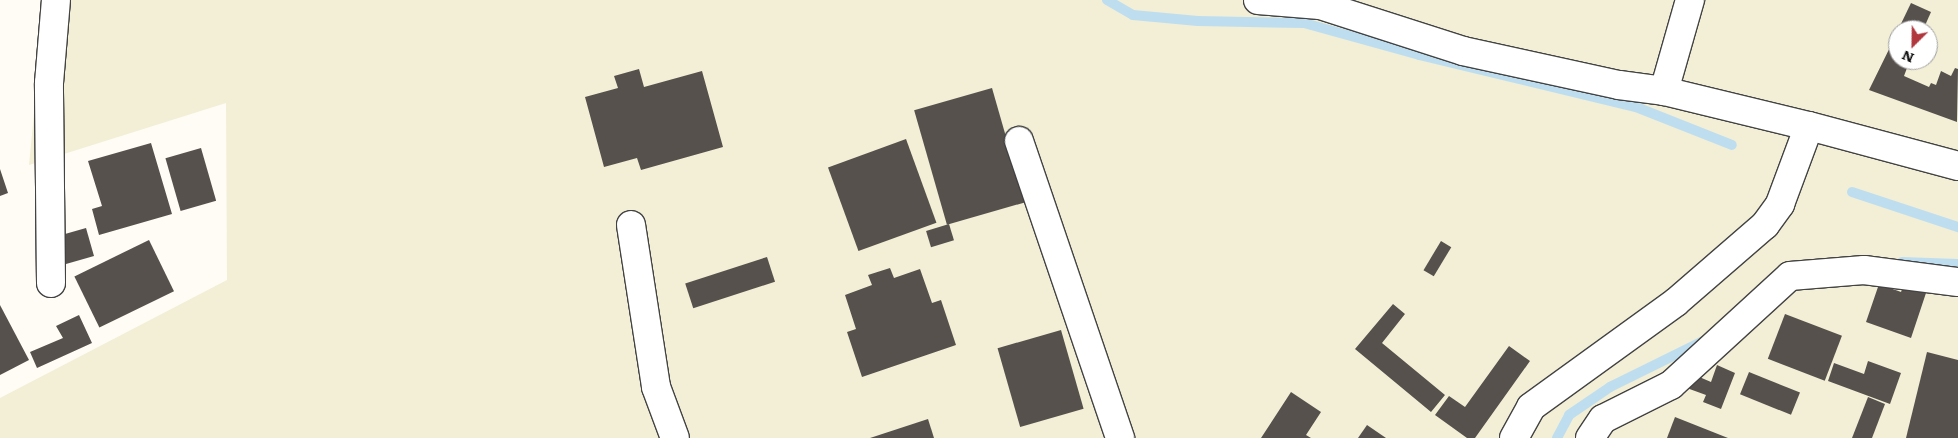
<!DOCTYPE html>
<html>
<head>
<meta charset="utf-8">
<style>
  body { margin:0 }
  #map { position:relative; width:1958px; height:438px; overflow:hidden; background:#fefcf4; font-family:Literata,serif }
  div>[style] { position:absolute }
  .farmland>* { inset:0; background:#f2efd6 }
  .stream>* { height:10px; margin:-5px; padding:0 5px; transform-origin:5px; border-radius:5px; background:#bedef0 }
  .building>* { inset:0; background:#57514d; transform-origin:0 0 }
  .roads { filter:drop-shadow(1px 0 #434343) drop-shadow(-1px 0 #434343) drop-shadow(0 1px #434343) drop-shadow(0 -1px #434343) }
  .minor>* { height:28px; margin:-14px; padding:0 14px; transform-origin:14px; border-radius:14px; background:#fff }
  span { translate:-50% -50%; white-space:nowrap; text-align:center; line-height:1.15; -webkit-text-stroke:5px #fff; paint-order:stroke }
  .north { position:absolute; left:1888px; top:20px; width:50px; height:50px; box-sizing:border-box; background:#fff; border:1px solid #9f9f9f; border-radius:50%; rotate:203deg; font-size:14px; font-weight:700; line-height:20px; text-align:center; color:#101010 }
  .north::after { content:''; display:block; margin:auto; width:18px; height:22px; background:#b0373e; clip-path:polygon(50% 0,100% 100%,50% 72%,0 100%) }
</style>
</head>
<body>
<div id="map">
  <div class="farmland">
    <div style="clip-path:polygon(evenodd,45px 0,1958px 0,1958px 438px,0 438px,0 398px,227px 280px,226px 103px,29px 165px,45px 0,1898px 30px,1928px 30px,1928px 60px,1898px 60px,1898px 30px)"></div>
  </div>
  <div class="stream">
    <div style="left:1107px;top:0;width:30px;rotate:30deg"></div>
    <div style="left:1133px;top:15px;width:65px;rotate:5.3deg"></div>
    <div style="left:1198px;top:21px;width:106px;rotate:1.1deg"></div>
    <div style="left:1304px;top:23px;width:119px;rotate:15.5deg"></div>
    <div style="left:1419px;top:55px;width:223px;rotate:13.5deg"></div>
    <div style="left:1636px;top:107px;width:103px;rotate:21.6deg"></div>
    <div style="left:1852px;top:192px;width:112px;rotate:18.3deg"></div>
    <div style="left:1902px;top:262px;width:56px;rotate:2deg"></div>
    <div style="left:1557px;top:438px;width:26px;rotate:-62deg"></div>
    <div style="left:1569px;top:415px;width:50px;rotate:-34.3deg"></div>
    <div style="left:1610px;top:387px;width:108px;rotate:-26.3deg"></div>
  </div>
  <div class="building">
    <div style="clip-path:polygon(1911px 3px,1931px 12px,1923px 30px,1898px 30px)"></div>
    <div style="clip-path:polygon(1898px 31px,1898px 60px,1910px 60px,1904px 76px,1929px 87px,1931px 83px,1936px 85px,1941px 71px,1951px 76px,1955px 68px,1958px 69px,1957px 122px,1869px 90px)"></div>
    <div style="clip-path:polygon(639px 69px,644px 87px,702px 71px,723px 147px,641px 170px,637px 158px,604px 167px,585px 97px,618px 88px,614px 76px)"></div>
    <div style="left:992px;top:88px;width:119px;height:81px;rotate:74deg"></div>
    <div style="left:906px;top:139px;width:89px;height:83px;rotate:70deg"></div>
    <div style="clip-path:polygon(151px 143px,172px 214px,99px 235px,92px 209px,102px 206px,88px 161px)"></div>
    <div style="left:201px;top:148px;width:55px;height:37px;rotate:74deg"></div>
    <div style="clip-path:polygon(0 169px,8px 193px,0 196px)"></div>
    <div style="left:949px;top:224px;width:17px;height:24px;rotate:73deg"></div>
    <div style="left:86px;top:228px;width:29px;height:30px;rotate:74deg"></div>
    <div style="left:149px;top:240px;width:57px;height:83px;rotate:64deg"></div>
    <div style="left:1441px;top:241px;width:12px;height:34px;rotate:31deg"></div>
    <div style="left:767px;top:257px;width:26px;height:86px;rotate:72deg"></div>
    <div style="clip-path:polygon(890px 268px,894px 278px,920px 269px,932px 303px,941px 300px,956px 345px,862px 377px,847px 332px,856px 329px,845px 295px,872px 285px,868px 275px)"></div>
    <div style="clip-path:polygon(1879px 284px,1901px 292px,1904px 284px,1927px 290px,1911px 338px,1866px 322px)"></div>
    <div style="clip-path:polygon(1393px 304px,1405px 314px,1382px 343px,1445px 395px,1431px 412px,1355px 349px)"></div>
    <div style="clip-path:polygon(0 305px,29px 360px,0 375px)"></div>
    <div style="left:1785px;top:314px;width:61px;height:48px;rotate:21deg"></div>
    <div style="clip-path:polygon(79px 315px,92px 343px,37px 368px,30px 352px,63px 338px,56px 326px)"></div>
    <div style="left:1061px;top:330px;width:82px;height:66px;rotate:74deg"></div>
    <div style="clip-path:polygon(1509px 346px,1530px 361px,1475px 438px,1467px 438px,1435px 415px,1449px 396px,1465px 407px)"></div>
    <div style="clip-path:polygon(1927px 352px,1958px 360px,1958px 438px,1906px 438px)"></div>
    <div style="clip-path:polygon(1868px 361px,1901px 373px,1890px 404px,1828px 381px,1834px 363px,1864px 374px)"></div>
    <div style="clip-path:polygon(1717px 365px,1735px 373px,1721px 409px,1703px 402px,1706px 395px,1684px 387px,1690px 373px,1711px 382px)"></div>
    <div style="left:1749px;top:372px;width:55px;height:24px;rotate:22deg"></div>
    <div style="clip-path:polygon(1291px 392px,1321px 412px,1306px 435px,1311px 438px,1261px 438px)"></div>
    <div style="clip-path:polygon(1868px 397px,1885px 404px,1872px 438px,1852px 438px)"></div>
    <div style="clip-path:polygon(1675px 417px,1728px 438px,1667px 438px)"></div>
    <div style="clip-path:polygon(928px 419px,934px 438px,870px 438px)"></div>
    <div style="clip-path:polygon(1367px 425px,1386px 438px,1358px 438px)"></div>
  </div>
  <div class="roads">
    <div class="minor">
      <div style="left:1258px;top:0;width:62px;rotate:4.6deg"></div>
      <div style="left:1320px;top:5px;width:150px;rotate:17.8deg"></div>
      <div style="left:1463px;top:51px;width:160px;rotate:12.3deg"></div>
      <div style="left:1619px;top:85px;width:45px;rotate:7.6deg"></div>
      <div style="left:1664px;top:91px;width:149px;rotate:13.6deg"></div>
      <div style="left:1809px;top:126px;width:154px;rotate:15deg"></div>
      <div style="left:1664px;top:91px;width:95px;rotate:-74.1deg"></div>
      <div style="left:1019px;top:141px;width:314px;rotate:71.2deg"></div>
      <div style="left:631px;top:225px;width:164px;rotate:81.2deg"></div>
      <div style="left:656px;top:387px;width:54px;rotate:69.6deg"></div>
      <div style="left:51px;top:283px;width:200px;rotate:-90.6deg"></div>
      <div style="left:49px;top:83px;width:83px;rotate:-85.2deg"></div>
      <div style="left:1514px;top:438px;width:35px;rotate:-61deg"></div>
      <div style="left:1531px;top:407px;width:179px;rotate:-35.9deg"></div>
      <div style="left:1676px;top:302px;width:118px;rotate:-40.9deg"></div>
      <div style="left:1765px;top:225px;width:26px;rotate:-54deg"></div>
      <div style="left:1780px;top:204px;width:83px;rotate:-69.6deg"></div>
      <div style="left:1590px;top:438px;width:23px;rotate:-56deg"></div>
      <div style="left:1603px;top:419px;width:76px;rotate:-26.6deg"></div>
      <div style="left:1671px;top:385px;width:161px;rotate:-42.5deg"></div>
      <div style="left:1790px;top:276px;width:74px;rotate:-4.6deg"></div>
      <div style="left:1864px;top:270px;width:95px;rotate:7.3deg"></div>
    </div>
  </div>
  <div class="north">N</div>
</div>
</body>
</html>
